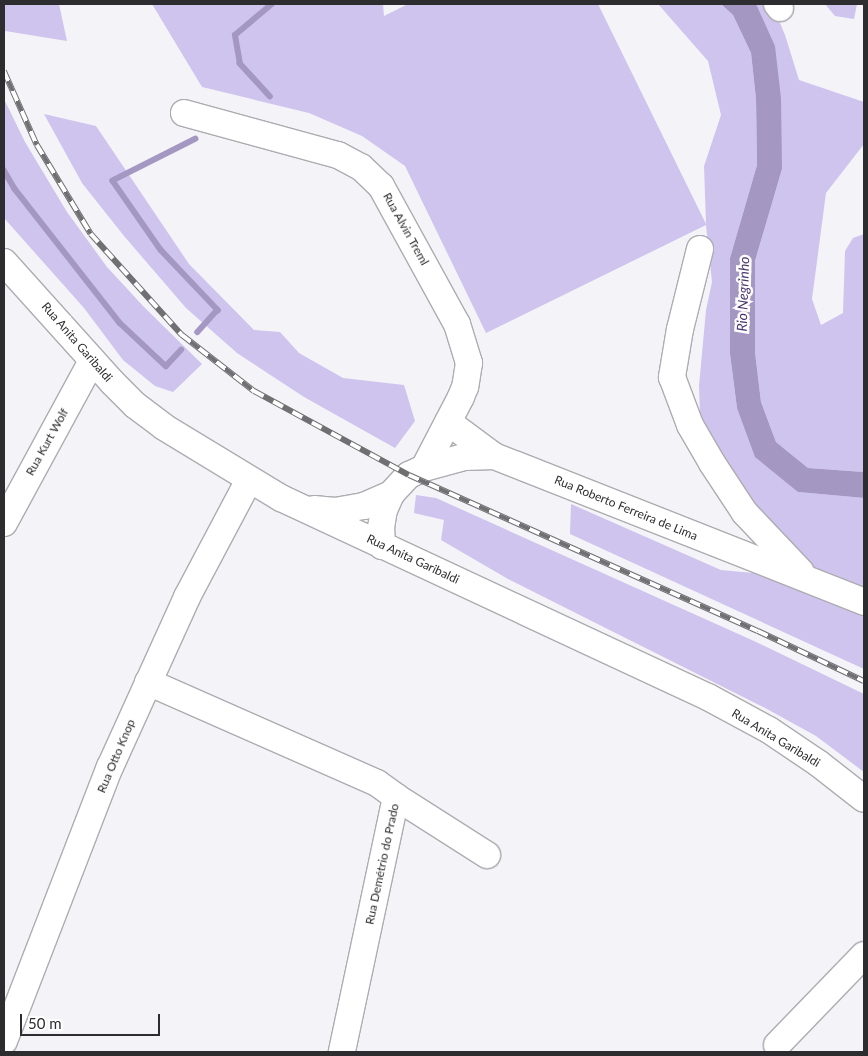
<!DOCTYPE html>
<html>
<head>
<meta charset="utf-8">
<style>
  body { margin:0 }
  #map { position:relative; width:868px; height:1056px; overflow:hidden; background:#f4f3f8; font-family:Lato,sans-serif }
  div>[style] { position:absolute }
  .green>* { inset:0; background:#cfc4ee }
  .water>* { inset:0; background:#a498c3 }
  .stream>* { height:5.5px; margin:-2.75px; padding:0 2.75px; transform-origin:2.75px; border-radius:2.75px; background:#a498c3 }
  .roads { filter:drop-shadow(1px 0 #adacb1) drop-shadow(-1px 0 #adacb1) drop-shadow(0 1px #adacb1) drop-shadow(0 -1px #adacb1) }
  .minor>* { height:26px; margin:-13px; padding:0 13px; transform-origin:13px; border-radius:13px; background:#fff }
  .rail>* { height:5.5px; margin-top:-2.75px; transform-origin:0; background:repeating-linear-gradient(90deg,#fff 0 11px,#706f72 0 22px); box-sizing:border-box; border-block:1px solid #706f72 }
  span { translate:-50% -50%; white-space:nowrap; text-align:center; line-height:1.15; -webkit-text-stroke:5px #fff; paint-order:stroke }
  .street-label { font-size:12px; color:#2d2c2e }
  .water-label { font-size:14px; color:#48356d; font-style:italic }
  .frame { position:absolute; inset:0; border:5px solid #2d2c2e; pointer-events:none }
  .scale { position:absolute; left:20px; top:1014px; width:140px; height:22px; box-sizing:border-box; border:2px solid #2d2c2e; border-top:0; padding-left:6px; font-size:15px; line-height:18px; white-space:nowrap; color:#2d2c2e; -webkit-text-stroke:4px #fff; paint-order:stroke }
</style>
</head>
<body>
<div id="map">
  <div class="green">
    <div style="clip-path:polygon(4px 4px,59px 4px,67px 41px,5px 31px)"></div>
    <div style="clip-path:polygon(152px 4px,383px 4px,384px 16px,408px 4px,598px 4px,706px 224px,704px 166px,721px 115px,708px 61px,658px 4px,721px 4px,733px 15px,751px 53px,756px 99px,757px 165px,730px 258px,730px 354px,737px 408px,798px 492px,864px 498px,864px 592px,789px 560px,701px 445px,699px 386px,706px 310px,712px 282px,706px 225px,486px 333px,405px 166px,362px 136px,309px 113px,202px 87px)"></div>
    <div style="clip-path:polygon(756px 4px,772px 4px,785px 35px,799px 80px,864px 102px,864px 144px,826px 193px,812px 299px,821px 325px,843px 313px,845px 251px,853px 238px,864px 234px,864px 472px,808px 468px,776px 442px,761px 402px,755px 352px,755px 261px,782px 169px)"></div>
    <div style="clip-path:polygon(825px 4px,857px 4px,854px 19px,835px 16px)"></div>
    <div style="clip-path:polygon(4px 99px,25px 142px,67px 212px,107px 267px,144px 307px,202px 364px,173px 392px,155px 386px,123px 360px,84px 308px,4px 218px)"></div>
    <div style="clip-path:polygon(44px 114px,96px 126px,189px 264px,254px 330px,280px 332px,299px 353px,343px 378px,404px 385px,415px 421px,395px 448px,304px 397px,237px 353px,186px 308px,124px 236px,82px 183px)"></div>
    <div style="clip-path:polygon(416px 495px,436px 498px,754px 641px,864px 694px,864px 772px,816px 736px,767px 709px,508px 579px,441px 540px,444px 520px,414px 513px)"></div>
    <div style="clip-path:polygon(571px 504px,721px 570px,764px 574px,853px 608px,864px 616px,864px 669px,570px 534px)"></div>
  </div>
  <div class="water">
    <div style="clip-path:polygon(721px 4px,756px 4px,775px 46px,781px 98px,782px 169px,755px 261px,755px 352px,761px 402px,776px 442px,808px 468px,864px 472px,864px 498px,798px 492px,755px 457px,737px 408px,730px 354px,730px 258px,757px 165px,756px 99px,751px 53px,733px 15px)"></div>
  </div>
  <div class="stream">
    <div style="left:270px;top:97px;width:45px;rotate:-132.3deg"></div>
    <div style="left:240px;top:64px;width:29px;rotate:-100deg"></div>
    <div style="left:235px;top:35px;width:48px;rotate:-40deg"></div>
    <div style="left:196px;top:139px;width:93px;rotate:153.2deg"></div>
    <div style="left:113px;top:181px;width:84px;rotate:55.2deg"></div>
    <div style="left:161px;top:250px;width:83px;rotate:46.5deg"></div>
    <div style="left:218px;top:310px;width:30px;rotate:132deg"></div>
    <div style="left:4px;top:170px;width:22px;rotate:60deg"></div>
    <div style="left:15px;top:189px;width:170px;rotate:51.9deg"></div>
    <div style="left:120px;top:323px;width:63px;rotate:43.1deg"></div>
    <div style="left:166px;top:366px;width:22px;rotate:-47deg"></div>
  </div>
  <div class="roads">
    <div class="minor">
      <div style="left:777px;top:4px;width:5px;rotate:53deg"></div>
      <div style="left:184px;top:113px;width:160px;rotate:15.3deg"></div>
      <div style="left:338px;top:155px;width:26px;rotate:28deg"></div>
      <div style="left:361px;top:167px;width:28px;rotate:44deg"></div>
      <div style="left:381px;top:186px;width:158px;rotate:61.2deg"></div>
      <div style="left:457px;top:324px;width:41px;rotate:72.9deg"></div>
      <div style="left:469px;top:363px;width:24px;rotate:99deg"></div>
      <div style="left:465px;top:387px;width:11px;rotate:112deg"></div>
      <div style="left:461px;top:397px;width:80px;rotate:117.5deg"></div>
      <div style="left:700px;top:249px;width:82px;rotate:104deg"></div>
      <div style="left:680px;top:329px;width:49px;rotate:99.5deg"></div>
      <div style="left:672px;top:377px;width:51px;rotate:69.4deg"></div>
      <div style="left:690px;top:425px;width:44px;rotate:59.9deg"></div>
      <div style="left:712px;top:463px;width:60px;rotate:56.6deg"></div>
      <div style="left:745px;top:513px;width:81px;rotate:46.5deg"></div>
      <div style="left:4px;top:262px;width:161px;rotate:48deg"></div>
      <div style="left:112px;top:382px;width:33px;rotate:45deg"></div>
      <div style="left:135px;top:405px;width:36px;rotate:37deg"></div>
      <div style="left:164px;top:427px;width:137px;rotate:31.3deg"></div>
      <div style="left:281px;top:498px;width:471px;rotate:25deg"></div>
      <div style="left:708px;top:697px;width:69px;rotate:28.4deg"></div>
      <div style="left:769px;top:730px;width:59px;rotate:34deg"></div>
      <div style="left:818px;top:763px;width:58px;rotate:38deg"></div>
      <div style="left:448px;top:422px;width:57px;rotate:36.5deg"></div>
      <div style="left:314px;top:509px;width:21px;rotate:5deg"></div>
      <div style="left:335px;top:511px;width:29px;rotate:-10deg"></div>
      <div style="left:364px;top:506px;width:30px;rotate:-24deg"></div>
      <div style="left:391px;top:494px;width:26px;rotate:-47deg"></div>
      <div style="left:409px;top:475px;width:17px;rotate:-25deg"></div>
      <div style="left:424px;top:468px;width:41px;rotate:-15.4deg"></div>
      <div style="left:464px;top:457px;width:30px;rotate:-2deg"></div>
      <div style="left:494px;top:456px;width:398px;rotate:21.5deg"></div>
      <div style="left:4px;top:523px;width:184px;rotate:-61.5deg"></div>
      <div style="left:382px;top:546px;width:18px;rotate:-93deg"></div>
      <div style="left:381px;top:528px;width:18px;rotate:-81deg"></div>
      <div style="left:384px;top:510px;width:17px;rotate:-66deg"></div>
      <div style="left:148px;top:682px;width:250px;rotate:23.8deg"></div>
      <div style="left:377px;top:783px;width:24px;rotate:36deg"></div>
      <div style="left:396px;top:797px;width:261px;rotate:102deg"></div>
      <div style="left:396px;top:797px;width:108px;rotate:32.5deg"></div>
      <div style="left:4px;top:1041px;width:294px;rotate:-68.9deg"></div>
      <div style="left:110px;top:767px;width:187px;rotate:-65.6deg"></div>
      <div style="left:187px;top:597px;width:132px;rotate:-62.1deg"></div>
      <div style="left:777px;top:1045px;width:125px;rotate:-46deg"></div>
    </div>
  </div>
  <div class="rail">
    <div style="left:4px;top:71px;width:81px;rotate:66deg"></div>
    <div style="left:37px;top:145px;width:104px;rotate:58.8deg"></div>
    <div style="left:91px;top:234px;width:136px;rotate:48deg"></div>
    <div style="left:182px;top:335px;width:91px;rotate:37.9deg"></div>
    <div style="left:254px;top:391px;width:176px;rotate:28.5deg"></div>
    <div style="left:409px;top:475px;width:382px;rotate:24.1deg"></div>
    <div style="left:758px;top:631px;width:117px;rotate:25.3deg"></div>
  </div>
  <div class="street-label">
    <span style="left:406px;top:229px;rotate:61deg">Rua Alvin Treml</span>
    <span style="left:77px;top:342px;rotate:49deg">Rua Anita Garibaldi</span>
    <span style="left:47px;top:442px;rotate:-61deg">Rua Kurt Wolf</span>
    <span style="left:626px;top:508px;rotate:22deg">Rua Roberto Ferreira de Lima</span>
    <span style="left:413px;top:559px;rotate:25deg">Rua Anita Garibaldi</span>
    <span style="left:776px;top:738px;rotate:31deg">Rua Anita Garibaldi</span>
    <span style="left:116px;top:756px;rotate:-67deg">Rua Otto Knop</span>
    <span style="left:382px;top:864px;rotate:-78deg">Rua Demétrio do Prado</span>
  </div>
  <div class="water-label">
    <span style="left:743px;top:294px;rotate:-88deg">Rio Negrinho</span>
  </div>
  <div class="frame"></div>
  <div class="scale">50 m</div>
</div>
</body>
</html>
